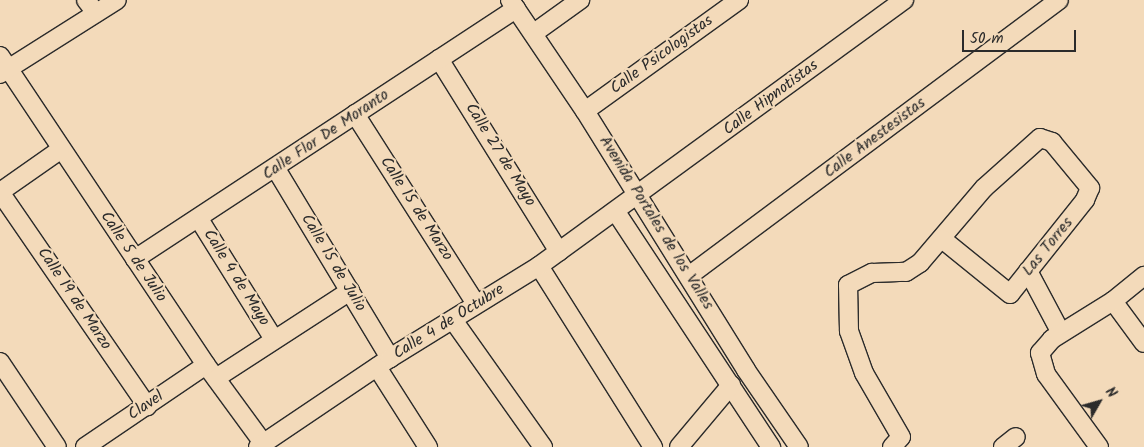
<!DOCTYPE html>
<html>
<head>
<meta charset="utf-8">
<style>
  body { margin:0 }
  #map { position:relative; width:1144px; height:447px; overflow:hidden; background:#f3daba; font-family:Kalam,sans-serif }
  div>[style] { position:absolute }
  .roads { filter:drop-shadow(1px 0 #2b2b2b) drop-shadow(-1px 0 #2b2b2b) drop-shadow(0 1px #2b2b2b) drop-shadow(0 -1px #2b2b2b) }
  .minor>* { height:18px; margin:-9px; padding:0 9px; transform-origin:9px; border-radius:9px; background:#f3daba }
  span { translate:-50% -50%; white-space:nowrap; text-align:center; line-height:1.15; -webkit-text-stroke:4.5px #f3daba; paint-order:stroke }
  .street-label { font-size:16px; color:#2b2b2b }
  .north { position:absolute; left:1074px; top:377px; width:50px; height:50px; -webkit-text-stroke:4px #f3daba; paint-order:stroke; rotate:52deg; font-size:14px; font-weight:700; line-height:20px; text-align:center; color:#2b2b2b }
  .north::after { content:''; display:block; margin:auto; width:18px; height:22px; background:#2b2b2b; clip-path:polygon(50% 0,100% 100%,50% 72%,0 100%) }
  .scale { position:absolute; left:962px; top:30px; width:114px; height:22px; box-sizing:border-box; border:2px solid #2b2b2b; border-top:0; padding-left:6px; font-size:15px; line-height:18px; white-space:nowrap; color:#2b2b2b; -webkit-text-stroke:4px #f3daba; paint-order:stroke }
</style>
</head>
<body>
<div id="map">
  <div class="roads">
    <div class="minor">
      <div style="left:86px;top:0;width:16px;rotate:52deg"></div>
      <div style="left:510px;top:0;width:134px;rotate:56deg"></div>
      <div style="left:585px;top:111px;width:305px;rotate:58.1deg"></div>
      <div style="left:746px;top:370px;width:93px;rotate:55.5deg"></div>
      <div style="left:534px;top:33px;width:57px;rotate:-35.7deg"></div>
      <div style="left:0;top:56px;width:371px;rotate:56.3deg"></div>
      <div style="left:206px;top:365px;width:97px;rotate:53.8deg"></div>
      <div style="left:439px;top:59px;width:227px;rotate:58.1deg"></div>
      <div style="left:0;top:74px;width:138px;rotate:-32.3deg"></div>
      <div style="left:585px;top:111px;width:190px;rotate:-35.8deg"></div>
      <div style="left:355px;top:114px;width:225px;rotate:57.5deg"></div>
      <div style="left:276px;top:169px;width:221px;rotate:58.9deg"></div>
      <div style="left:0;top:192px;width:260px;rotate:55.5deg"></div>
      <div style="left:0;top:192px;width:73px;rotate:-35deg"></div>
      <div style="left:616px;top:212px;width:282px;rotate:56.6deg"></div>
      <div style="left:199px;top:219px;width:140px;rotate:58.1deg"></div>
      <div style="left:135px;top:259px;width:456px;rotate:-33.3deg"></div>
      <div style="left:539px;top:266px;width:214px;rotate:57.8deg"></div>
      <div style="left:1028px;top:271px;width:70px;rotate:62deg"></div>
      <div style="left:690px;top:275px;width:460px;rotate:-36.7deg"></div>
      <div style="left:1113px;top:301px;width:52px;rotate:53.6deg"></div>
      <div style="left:453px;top:320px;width:156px;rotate:54.7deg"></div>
      <div style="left:0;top:362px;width:102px;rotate:56.2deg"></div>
      <div style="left:377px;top:367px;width:95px;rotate:57.5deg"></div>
      <div style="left:216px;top:378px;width:160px;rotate:-33deg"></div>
      <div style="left:85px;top:447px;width:146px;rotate:-34.1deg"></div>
      <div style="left:258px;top:447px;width:159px;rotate:-34deg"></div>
      <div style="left:390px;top:358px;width:175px;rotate:-31.7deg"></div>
      <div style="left:539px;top:266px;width:452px;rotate:-36.1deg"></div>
      <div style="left:679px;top:447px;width:81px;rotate:-50deg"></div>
      <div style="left:892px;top:447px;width:13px;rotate:-48deg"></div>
      <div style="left:901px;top:437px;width:74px;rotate:-120deg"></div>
      <div style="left:864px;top:373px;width:45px;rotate:-109.7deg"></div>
      <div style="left:849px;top:331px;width:46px;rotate:-91.2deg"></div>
      <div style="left:848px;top:285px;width:27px;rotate:-27deg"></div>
      <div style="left:872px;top:273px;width:34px;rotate:-2deg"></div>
      <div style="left:906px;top:272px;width:17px;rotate:-33deg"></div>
      <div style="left:920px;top:263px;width:99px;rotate:-49.5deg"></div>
      <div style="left:984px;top:188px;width:75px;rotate:-41.8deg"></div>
      <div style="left:1040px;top:138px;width:13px;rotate:18deg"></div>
      <div style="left:1052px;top:142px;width:60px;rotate:50.4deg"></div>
      <div style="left:1090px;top:188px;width:13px;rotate:113deg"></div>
      <div style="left:1085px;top:200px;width:120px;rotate:128.6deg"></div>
      <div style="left:1010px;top:294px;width:87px;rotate:-141deg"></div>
      <div style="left:1003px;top:447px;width:16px;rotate:-38deg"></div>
      <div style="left:1099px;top:447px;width:90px;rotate:-126deg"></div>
      <div style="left:1046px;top:374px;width:22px;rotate:-106deg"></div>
      <div style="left:1040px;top:353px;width:18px;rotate:-49deg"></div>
      <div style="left:1052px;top:339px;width:72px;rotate:-31.9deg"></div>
      <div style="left:1113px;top:301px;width:40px;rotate:-39deg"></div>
    </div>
  </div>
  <div class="street-label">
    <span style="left:662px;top:55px;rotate:-36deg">Calle Psicologistas</span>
    <span style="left:771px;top:98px;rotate:-37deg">Calle Hipnotistas</span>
    <span style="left:326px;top:135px;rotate:-34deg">Calle Flor De Moranto</span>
    <span style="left:875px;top:138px;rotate:-37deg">Calle Anestesistas</span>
    <span style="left:500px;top:155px;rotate:58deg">Calle 27 de Mayo</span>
    <span style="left:416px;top:209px;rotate:57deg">Calle 15 de Marzo</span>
    <span style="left:656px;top:223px;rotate:58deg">Avenida Portales de los Valles</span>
    <span style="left:1048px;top:247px;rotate:-51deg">Las Torres</span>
    <span style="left:133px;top:257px;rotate:56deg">Calle 5 de Julio</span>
    <span style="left:333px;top:263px;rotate:59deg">Calle 15 de Julio</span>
    <span style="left:236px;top:278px;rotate:58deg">Calle 4 de Mayo</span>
    <span style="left:74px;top:299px;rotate:56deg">Calle 19 de Marzo</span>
    <span style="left:449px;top:322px;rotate:-32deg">Calle 4 de Octubre</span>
    <span style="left:146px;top:406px;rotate:-34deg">Clavel</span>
  </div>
  <div class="north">N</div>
  <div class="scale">50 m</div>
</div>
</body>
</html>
